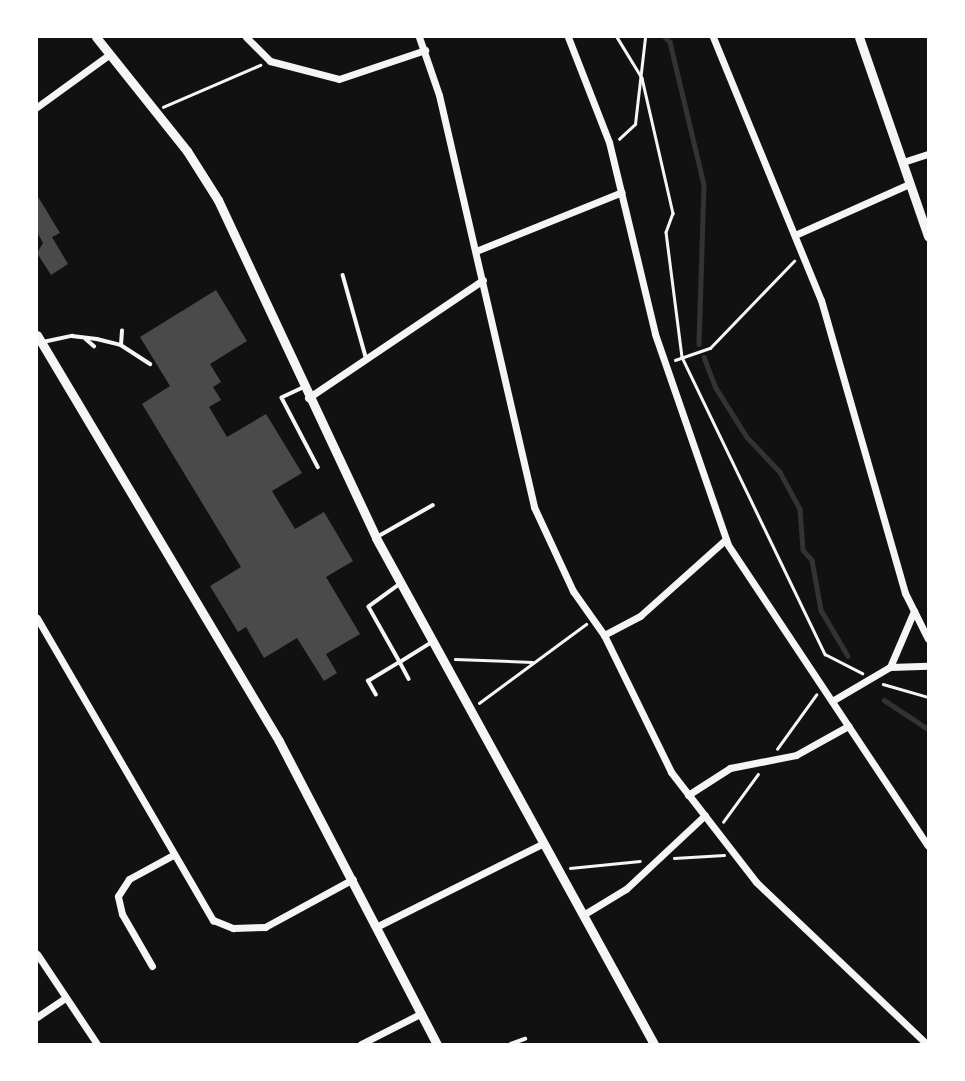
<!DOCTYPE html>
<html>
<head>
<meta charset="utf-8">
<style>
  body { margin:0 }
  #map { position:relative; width:965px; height:1081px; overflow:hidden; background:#111; font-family:"Public Sans",sans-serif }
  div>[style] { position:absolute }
  .stream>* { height:4.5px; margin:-2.25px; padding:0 2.25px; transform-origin:2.25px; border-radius:2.25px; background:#333 }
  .building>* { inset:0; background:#4a4a4a }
  .path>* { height:2.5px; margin:-1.25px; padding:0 1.25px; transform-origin:1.25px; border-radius:1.25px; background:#f5f5f5 }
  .service>* { height:3.5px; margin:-1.75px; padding:0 1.75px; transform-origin:1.75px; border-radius:1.75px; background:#f5f5f5 }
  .minor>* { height:7px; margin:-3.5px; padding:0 3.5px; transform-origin:3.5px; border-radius:3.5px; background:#f5f5f5 }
  .tertiary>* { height:9px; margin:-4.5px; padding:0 4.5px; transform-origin:4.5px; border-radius:4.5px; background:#f5f5f5 }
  span { translate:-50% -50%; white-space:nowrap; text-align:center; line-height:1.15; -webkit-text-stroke:5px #fff; paint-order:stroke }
  .frame { position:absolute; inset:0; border:38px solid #fff; pointer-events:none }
</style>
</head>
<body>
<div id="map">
  <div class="stream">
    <div style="left:665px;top:37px;width:7px;rotate:45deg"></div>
    <div style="left:670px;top:42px;width:147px;rotate:76.6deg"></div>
    <div style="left:704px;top:185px;width:159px;rotate:91.8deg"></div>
    <div style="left:704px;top:357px;width:33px;rotate:69deg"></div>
    <div style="left:716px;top:388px;width:58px;rotate:57.7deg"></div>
    <div style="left:747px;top:437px;width:48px;rotate:46.7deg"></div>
    <div style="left:780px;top:472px;width:42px;rotate:61.6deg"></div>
    <div style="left:800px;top:509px;width:41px;rotate:85.8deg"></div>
    <div style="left:803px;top:550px;width:13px;rotate:48deg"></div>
    <div style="left:812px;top:560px;width:51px;rotate:79.8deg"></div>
    <div style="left:821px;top:610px;width:53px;rotate:59.6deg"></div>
    <div style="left:884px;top:700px;width:53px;rotate:33.4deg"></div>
  </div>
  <div class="building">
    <div style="clip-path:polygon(37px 195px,60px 233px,52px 237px,68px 264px,51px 275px,37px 253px,43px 243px,37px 232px)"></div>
    <div style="clip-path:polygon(216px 290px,247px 341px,210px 364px,221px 382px,213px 387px,221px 400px,209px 407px,227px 437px,266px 414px,302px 473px,272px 491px,295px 529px,324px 512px,353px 561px,326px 577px,360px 634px,326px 654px,337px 673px,324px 681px,297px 638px,264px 658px,246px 627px,238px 632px,210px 586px,241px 567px,142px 404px,170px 386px,140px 337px)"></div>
  </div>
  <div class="path">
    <div style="left:617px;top:37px;width:48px;rotate:58.6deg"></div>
    <div style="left:642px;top:78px;width:139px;rotate:77.1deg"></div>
    <div style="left:673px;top:213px;width:20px;rotate:110deg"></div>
    <div style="left:666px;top:232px;width:126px;rotate:82.7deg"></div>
    <div style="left:682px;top:357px;width:330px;rotate:64.3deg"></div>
    <div style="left:825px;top:654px;width:42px;rotate:27.2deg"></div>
    <div style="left:163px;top:107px;width:106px;rotate:-23.4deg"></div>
    <div style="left:619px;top:139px;width:22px;rotate:-43deg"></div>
    <div style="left:635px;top:124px;width:88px;rotate:-83.4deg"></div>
    <div style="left:675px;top:360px;width:37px;rotate:-19deg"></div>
    <div style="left:710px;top:348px;width:121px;rotate:-46deg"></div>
    <div style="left:455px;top:659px;width:77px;rotate:2.2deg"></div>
    <div style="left:883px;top:684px;width:47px;rotate:16.1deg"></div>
    <div style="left:479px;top:703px;width:133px;rotate:-36.4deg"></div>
    <div style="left:777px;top:749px;width:67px;rotate:-54.2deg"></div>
    <div style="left:723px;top:822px;width:59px;rotate:-53.9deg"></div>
    <div style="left:674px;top:858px;width:50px;rotate:-3.4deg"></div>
    <div style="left:570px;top:868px;width:70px;rotate:-5.7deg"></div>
  </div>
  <div class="service">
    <div style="left:343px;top:275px;width:85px;rotate:74.3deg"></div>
    <div style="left:86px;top:339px;width:11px;rotate:41deg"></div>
    <div style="left:43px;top:342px;width:30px;rotate:-12deg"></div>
    <div style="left:72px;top:336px;width:25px;rotate:7deg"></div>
    <div style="left:97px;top:339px;width:25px;rotate:14deg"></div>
    <div style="left:121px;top:345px;width:35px;rotate:33deg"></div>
    <div style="left:121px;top:345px;width:14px;rotate:-86deg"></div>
    <div style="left:303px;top:388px;width:23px;rotate:155deg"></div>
    <div style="left:282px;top:398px;width:78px;rotate:62.4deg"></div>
    <div style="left:377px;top:537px;width:64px;rotate:-29.7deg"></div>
    <div style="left:399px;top:585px;width:37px;rotate:144deg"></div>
    <div style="left:369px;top:607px;width:63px;rotate:60.6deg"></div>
    <div style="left:400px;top:662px;width:36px;rotate:-32deg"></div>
    <div style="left:376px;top:695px;width:16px;rotate:-120deg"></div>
    <div style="left:368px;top:681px;width:37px;rotate:-31deg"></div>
    <div style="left:400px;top:662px;width:19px;rotate:62deg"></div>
    <div style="left:511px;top:1044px;width:15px;rotate:-20deg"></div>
  </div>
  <div class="minor">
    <div style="left:246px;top:37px;width:34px;rotate:45deg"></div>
    <div style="left:270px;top:61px;width:71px;rotate:14.6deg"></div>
    <div style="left:339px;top:79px;width:91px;rotate:-18.6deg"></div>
    <div style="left:419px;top:37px;width:61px;rotate:71deg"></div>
    <div style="left:439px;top:95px;width:423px;rotate:77deg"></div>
    <div style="left:534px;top:507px;width:93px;rotate:65.1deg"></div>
    <div style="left:573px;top:591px;width:54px;rotate:54.8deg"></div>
    <div style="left:604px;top:635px;width:153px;rotate:63.9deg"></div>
    <div style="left:671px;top:772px;width:139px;rotate:52.3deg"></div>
    <div style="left:756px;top:882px;width:236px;rotate:43.5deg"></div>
    <div style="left:568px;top:37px;width:113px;rotate:68.7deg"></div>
    <div style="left:609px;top:142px;width:197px;rotate:76.5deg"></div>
    <div style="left:655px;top:334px;width:223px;rotate:70.9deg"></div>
    <div style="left:728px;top:545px;width:361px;rotate:56.4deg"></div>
    <div style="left:713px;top:37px;width:284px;rotate:67.7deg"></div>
    <div style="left:821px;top:300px;width:305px;rotate:74deg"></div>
    <div style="left:905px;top:593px;width:51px;rotate:63.4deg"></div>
    <div style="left:37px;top:107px;width:90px;rotate:-36deg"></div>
    <div style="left:903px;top:162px;width:26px;rotate:-18deg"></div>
    <div style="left:795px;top:235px;width:125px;rotate:-24.1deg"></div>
    <div style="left:476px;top:251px;width:157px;rotate:-22deg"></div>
    <div style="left:308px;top:398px;width:211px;rotate:-34deg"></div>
    <div style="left:37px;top:618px;width:350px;rotate:59.8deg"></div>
    <div style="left:213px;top:920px;width:22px;rotate:22deg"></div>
    <div style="left:233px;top:928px;width:32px;rotate:-2deg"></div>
    <div style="left:265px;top:927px;width:100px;rotate:-28.6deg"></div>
    <div style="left:604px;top:635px;width:41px;rotate:-27.8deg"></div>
    <div style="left:640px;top:616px;width:115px;rotate:-41.8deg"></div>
    <div style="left:890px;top:667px;width:61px;rotate:-66.8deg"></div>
    <div style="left:832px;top:701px;width:67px;rotate:-30.4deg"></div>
    <div style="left:890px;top:667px;width:38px;rotate:-2deg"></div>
    <div style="left:688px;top:795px;width:50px;rotate:-32.7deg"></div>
    <div style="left:730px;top:768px;width:67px;rotate:-11.1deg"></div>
    <div style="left:796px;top:755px;width:60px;rotate:-29.1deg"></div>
    <div style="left:583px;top:915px;width:50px;rotate:-31.2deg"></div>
    <div style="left:626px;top:889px;width:108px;rotate:-43.1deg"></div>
    <div style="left:378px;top:926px;width:183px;rotate:-26.6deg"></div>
    <div style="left:37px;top:954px;width:108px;rotate:56.3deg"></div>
    <div style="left:152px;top:966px;width:60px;rotate:-120deg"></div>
    <div style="left:122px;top:914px;width:18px;rotate:-103deg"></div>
    <div style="left:118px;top:896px;width:20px;rotate:-57deg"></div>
    <div style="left:129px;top:879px;width:50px;rotate:-28.6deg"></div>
    <div style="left:37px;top:1017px;width:32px;rotate:-34deg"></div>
    <div style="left:361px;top:1044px;width:68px;rotate:-26.9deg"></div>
  </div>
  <div class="tertiary">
    <div style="left:96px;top:37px;width:146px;rotate:51.4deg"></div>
    <div style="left:187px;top:151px;width:58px;rotate:57.7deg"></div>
    <div style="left:218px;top:200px;width:373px;rotate:64.9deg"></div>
    <div style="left:376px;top:538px;width:577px;rotate:61.22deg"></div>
    <div style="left:859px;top:37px;width:211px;rotate:70.9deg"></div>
    <div style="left:37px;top:335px;width:473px;rotate:59.2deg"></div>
    <div style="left:279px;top:741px;width:342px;rotate:62.5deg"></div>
  </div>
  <div class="frame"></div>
</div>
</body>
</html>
